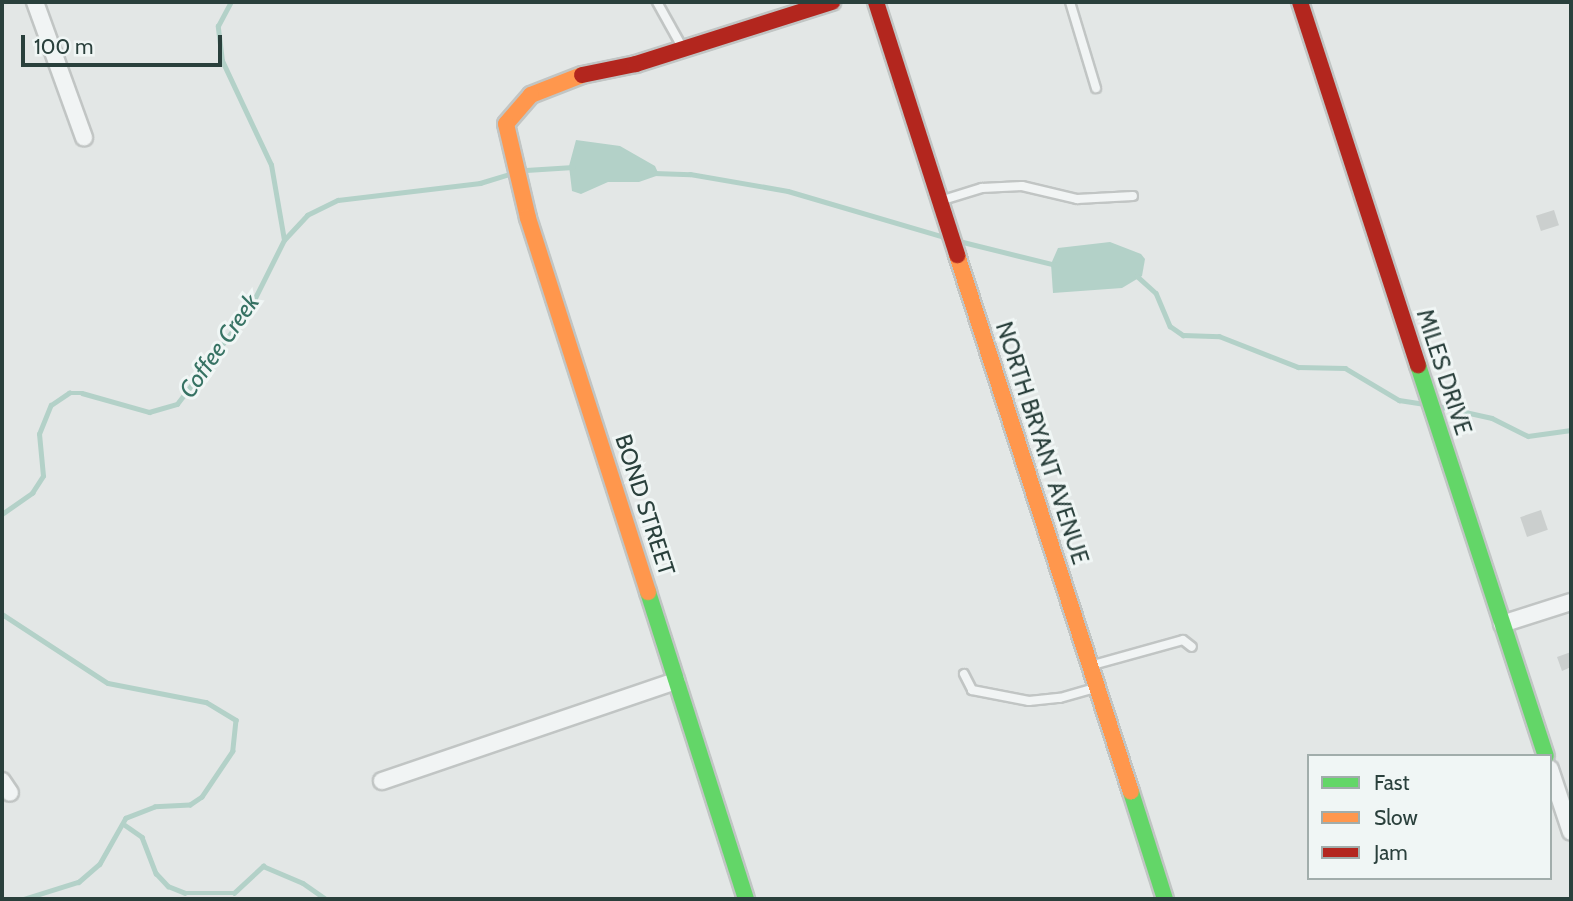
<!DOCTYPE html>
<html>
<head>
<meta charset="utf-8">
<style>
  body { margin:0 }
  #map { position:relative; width:1573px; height:901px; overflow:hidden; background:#e3e7e6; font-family:Cabin,sans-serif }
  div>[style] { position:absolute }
  .water>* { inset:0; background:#b3d1c8 }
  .stream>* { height:4.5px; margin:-2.25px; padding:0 2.25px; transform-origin:2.25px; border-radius:2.25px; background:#b3d1c8 }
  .building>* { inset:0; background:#cbcfce; transform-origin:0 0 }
  .roads { filter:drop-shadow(2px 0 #c1c5c4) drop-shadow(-2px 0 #c1c5c4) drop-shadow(0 2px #c1c5c4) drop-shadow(0 -2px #c1c5c4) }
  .lane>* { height:8px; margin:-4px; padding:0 4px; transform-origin:4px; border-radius:4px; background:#f1f4f4 }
  .street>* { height:16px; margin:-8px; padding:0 8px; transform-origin:8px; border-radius:8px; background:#f1f4f4 }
  .fast>* { height:16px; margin:-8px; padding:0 8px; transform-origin:8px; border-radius:8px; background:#63d668 }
  .slow>* { height:16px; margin:-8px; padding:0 8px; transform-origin:8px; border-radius:8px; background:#ff974d }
  .jam>* { height:16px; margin:-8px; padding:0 8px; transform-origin:8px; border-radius:8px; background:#b3261e }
  span { translate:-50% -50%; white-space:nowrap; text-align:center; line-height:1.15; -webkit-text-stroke:6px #f0f6f5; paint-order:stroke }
  .street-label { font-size:23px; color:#2a403c }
  .water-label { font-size:24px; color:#367263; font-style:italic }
  .frame { position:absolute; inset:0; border:4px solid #2a403c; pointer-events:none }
  .legend { position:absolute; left:1307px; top:754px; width:245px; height:126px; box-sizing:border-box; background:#f0f6f5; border:2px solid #a1adab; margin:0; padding:9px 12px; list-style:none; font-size:21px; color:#2a403c }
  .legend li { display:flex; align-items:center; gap:14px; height:35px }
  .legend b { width:35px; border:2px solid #a1adab }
  .scale { position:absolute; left:21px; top:35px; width:201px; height:32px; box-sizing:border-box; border:4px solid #2a403c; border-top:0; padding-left:9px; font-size:21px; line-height:24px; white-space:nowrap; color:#2a403c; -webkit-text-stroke:5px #f0f6f5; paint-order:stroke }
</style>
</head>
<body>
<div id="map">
  <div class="water">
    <div style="clip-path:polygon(576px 140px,620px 146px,655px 166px,659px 175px,639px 182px,608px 182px,581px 194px,572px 191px,569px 166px)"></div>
    <div style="clip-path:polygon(1110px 242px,1141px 254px,1145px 259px,1142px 276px,1122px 288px,1053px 293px,1051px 264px,1058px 248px)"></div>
  </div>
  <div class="stream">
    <div style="left:526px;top:170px;width:47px;rotate:-3.7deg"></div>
    <div style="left:654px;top:173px;width:36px;rotate:2deg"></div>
    <div style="left:690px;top:174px;width:99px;rotate:9.8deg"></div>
    <div style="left:788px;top:191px;width:163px;rotate:16.4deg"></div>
    <div style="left:284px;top:240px;width:34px;rotate:-47deg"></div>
    <div style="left:307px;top:215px;width:34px;rotate:-26deg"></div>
    <div style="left:338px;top:200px;width:143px;rotate:-6.8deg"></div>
    <div style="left:480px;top:183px;width:31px;rotate:-17deg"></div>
    <div style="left:963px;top:242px;width:96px;rotate:13.9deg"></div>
    <div style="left:1137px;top:276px;width:25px;rotate:42deg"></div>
    <div style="left:1156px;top:293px;width:36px;rotate:67deg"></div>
    <div style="left:1170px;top:326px;width:16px;rotate:35deg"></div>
    <div style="left:1183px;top:335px;width:36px;rotate:2deg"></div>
    <div style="left:1219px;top:336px;width:85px;rotate:21.4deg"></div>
    <div style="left:1298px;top:367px;width:47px;rotate:1.2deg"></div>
    <div style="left:1345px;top:368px;width:63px;rotate:30.7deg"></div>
    <div style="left:1399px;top:400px;width:24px;rotate:9deg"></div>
    <div style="left:1438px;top:406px;width:55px;rotate:12.5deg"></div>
    <div style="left:1492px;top:418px;width:40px;rotate:26.6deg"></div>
    <div style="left:1528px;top:436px;width:43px;rotate:-7.9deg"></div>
    <div style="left:2px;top:514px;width:37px;rotate:-35deg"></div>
    <div style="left:32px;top:493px;width:20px;rotate:-57deg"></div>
    <div style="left:43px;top:476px;width:42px;rotate:-95.4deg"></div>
    <div style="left:39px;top:434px;width:31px;rotate:-68deg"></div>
    <div style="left:51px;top:405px;width:22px;rotate:-34deg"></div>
    <div style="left:69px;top:393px;width:13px"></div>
    <div style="left:82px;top:393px;width:70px;rotate:15.8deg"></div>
    <div style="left:149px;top:412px;width:29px;rotate:-16deg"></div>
    <div style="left:177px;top:404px;width:121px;rotate:-52.8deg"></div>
    <div style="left:250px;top:308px;width:76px;rotate:-63.4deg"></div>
    <div style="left:284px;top:240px;width:76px;rotate:-99.8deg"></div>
    <div style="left:271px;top:165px;width:115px;rotate:-115.2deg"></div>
    <div style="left:222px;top:61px;width:35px;rotate:-97deg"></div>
    <div style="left:218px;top:26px;width:27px;rotate:-62deg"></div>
    <div style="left:2px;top:614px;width:126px;rotate:33.1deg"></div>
    <div style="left:108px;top:683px;width:100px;rotate:11deg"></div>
    <div style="left:206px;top:702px;width:35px;rotate:31deg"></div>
    <div style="left:236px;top:720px;width:31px;rotate:96deg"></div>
    <div style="left:233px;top:751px;width:55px;rotate:124deg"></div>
    <div style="left:202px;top:797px;width:14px;rotate:146deg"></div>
    <div style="left:190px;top:805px;width:35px;rotate:177deg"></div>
    <div style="left:155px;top:807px;width:31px;rotate:159deg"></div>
    <div style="left:126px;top:818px;width:53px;rotate:119.5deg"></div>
    <div style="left:100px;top:864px;width:28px;rotate:139deg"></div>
    <div style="left:79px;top:882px;width:57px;rotate:162.5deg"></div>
    <div style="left:125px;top:825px;width:21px;rotate:35deg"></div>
    <div style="left:142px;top:837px;width:39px;rotate:69deg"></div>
    <div style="left:156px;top:873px;width:18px;rotate:47deg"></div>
    <div style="left:168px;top:886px;width:18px;rotate:22deg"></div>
    <div style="left:185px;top:893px;width:49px"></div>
    <div style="left:234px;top:893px;width:40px;rotate:-43deg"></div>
    <div style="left:263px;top:866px;width:43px;rotate:23deg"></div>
    <div style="left:303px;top:883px;width:28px;rotate:35deg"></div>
  </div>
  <div class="building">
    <div style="left:1554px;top:210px;width:16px;height:19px;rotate:72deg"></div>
    <div style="left:1541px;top:510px;width:21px;height:22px;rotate:71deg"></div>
    <div style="clip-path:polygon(1571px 652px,1571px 667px,1562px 671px,1557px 657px)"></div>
  </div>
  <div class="roads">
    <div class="lane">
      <div style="left:657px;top:2px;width:51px;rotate:60.9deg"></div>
      <div style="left:1070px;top:2px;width:90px;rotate:73.2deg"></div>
      <div style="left:943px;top:200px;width:41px;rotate:-17.1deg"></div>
      <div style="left:982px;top:188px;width:40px;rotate:-2.9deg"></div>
      <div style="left:1022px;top:186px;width:57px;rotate:13.3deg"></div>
      <div style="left:1077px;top:199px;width:56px;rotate:-3.1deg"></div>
      <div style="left:1093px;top:665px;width:93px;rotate:-15.5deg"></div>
      <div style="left:1183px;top:640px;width:11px;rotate:38deg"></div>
      <div style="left:964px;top:674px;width:18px;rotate:63deg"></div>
      <div style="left:972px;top:690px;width:58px;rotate:10.9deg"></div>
      <div style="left:1029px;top:701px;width:31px;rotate:-6deg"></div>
      <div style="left:1060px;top:698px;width:35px;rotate:-16deg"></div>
    </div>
    <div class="street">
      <div style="left:35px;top:2px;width:144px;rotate:70.1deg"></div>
      <div style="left:1502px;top:624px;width:72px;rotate:-17.7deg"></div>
      <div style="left:1550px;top:769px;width:66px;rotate:71.6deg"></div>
      <div style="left:2px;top:781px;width:14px;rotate:56deg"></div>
      <div style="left:382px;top:781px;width:311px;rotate:-18.8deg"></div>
    </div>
    <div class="fast">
      <div style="left:1418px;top:365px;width:411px;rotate:71.9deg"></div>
      <div style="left:648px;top:592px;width:322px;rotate:72.3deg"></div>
      <div style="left:1131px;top:792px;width:112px;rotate:72.4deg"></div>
    </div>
    <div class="slow">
      <div style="left:582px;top:75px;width:55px;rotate:158.6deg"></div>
      <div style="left:531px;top:95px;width:38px;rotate:131deg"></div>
      <div style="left:506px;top:124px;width:97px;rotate:76.8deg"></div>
      <div style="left:528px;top:218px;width:393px;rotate:72.2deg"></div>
      <div style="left:957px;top:255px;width:564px;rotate:72.05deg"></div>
    </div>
    <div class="jam">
      <div style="left:876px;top:2px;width:266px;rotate:72.2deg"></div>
      <div style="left:1300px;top:2px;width:382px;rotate:72deg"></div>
      <div style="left:582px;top:75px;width:55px;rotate:-11.5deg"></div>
      <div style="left:636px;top:64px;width:206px;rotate:-17.6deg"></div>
    </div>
  </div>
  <div class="street-label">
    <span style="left:1444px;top:372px;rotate:72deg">MILES DRIVE</span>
    <span style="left:1042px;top:443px;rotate:72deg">NORTH BRYANT AVENUE</span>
    <span style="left:645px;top:505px;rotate:72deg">BOND STREET</span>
  </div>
  <div class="water-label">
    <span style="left:219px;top:346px;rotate:-55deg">Coffee Creek</span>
  </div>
  <div class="frame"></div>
  <ul class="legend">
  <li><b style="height:9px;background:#63d668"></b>Fast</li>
  <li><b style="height:9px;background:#ff974d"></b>Slow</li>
  <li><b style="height:9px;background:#b3261e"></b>Jam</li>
  </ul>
  <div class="scale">100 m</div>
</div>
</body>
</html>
